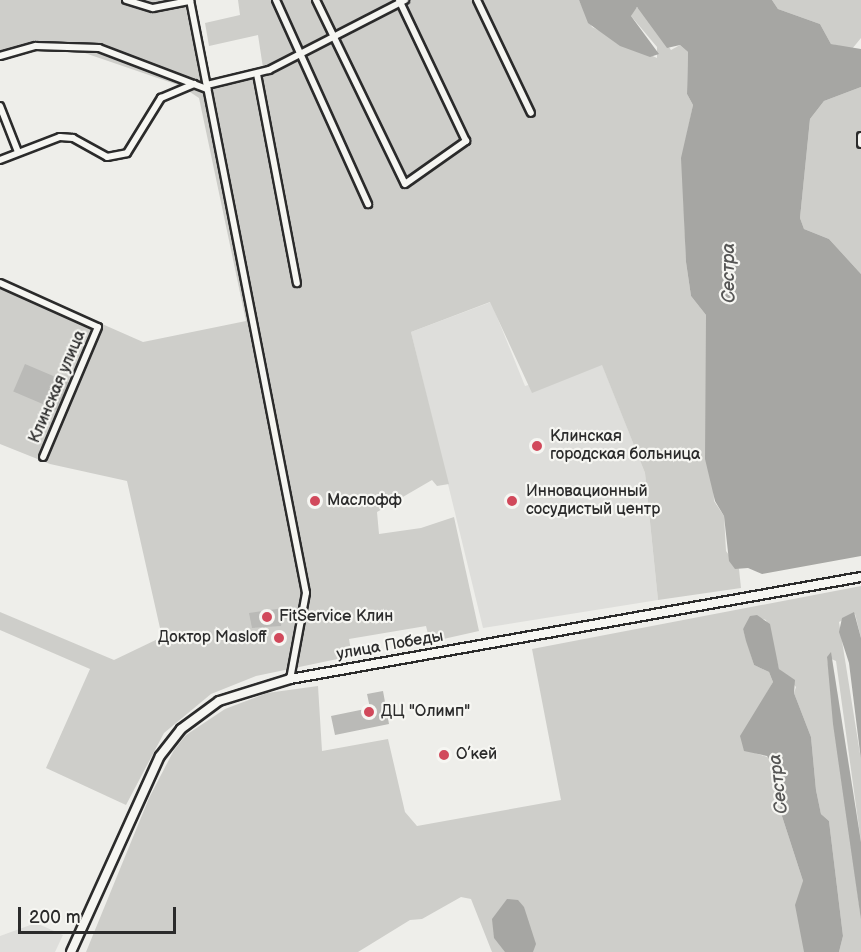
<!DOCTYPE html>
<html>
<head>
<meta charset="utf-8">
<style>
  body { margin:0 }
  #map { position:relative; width:861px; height:952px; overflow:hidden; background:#eeeeea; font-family:"Balsamiq Sans",sans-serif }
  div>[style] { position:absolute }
  .built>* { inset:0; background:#dededb }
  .green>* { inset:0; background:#cececa }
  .water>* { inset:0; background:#a6a6a3 }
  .building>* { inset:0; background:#babab7; transform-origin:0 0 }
  .roads { filter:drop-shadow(2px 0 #2b2b2b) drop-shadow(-2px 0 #2b2b2b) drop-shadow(0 2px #2b2b2b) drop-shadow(0 -2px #2b2b2b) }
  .minor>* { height:6px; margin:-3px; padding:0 3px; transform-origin:3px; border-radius:3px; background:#f6f6f2 }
  .tertiary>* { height:8px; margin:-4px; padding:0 4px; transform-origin:4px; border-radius:4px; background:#f6f6f2 }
  .dots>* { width:16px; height:16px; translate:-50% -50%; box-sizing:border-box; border:3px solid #f6f6f2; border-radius:50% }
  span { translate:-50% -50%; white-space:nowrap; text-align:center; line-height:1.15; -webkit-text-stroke:4.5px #f6f6f2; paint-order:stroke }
  .street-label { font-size:16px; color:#2b2b2b }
  .poi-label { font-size:16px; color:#2b2b2b }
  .left { translate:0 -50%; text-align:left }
  .right { translate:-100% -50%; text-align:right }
  .water-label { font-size:18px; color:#565655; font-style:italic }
  .scale { position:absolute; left:18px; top:907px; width:158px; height:27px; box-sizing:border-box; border:3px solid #2b2b2b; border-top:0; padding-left:8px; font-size:18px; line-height:21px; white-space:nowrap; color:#2b2b2b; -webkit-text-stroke:4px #f6f6f2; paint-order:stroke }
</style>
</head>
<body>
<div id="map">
  <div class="built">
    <div style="clip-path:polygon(491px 302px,525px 386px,602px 364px,645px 473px,658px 600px,483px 628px,411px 332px)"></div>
    <div style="clip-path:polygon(36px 923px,63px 935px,55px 952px,0 952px,0 936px)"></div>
  </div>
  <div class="green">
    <div style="clip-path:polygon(0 0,184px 0,202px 83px,207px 89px,263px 68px,258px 35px,209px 46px,205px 23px,240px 15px,238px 0,579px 0,592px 27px,657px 58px,657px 47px,631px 16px,633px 8px,641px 8px,671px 50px,680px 45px,688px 52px,687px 94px,693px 105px,682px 158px,686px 262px,691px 296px,706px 315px,714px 501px,724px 516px,726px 551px,739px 569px,741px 588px,658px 600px,645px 473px,602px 365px,532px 393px,490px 302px,411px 332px,449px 484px,437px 486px,432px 480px,377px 512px,379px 534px,421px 528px,454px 517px,479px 631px,430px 642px,426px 626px,349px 639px,352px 656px,256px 676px,211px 694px,164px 733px,126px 805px,46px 768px,90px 669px,0 630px,0 612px,114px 660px,162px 637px,127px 481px,50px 464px,0 444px,0 279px,143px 342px,246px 321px,199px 98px,181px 86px,76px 50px,30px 52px,0 61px)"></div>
    <div style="clip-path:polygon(772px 0,861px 0,861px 38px,852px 49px,831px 44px,820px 24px,778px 9px)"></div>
    <div style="clip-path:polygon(861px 87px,861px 274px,829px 239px,804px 229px,800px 218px,810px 119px,824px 101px)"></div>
    <div style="clip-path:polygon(861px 586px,861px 638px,855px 614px,839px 622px,861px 760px,861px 842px,836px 661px,827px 657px,861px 920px,861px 952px,839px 952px,843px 936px,829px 821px,821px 814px,816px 790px,811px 737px,794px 693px,796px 687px,779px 669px,766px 620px,760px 618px,749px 621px,743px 629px,754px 665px,769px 672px,773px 682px,753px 717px,755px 753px,770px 758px,782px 779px,780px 810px,803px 881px,804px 952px,492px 952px,471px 899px,461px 897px,422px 919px,410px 920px,358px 952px,86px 952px,149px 798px,174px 750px,186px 735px,225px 709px,267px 693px,318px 686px,322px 751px,388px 739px,405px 812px,417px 826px,561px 800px,532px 649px)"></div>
  </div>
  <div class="water">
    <div style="clip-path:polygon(579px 0,772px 0,778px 9px,820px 24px,831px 44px,861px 49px,861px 87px,824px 101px,810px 119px,800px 218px,804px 229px,829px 239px,861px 274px,861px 556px,762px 574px,748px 568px,735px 569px,729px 561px,724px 516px,715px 501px,705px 459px,706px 315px,691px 296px,686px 262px,681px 158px,693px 105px,687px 94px,688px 52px,680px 45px,667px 48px,637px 7px,631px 16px,659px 54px,650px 57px,620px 46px,588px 23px)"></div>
    <div style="clip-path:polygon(854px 612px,861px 638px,861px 760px,849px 663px,839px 632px,842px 618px)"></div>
    <div style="clip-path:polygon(757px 615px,770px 624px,779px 669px,795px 680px,794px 693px,811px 737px,816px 790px,821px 814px,829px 821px,843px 936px,839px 952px,804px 952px,795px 905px,803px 881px,780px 810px,782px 779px,767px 756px,744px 751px,740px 736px,773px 682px,769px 672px,754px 665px,746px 641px,743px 629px,750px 616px)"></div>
    <div style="clip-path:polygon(831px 652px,861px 842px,861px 920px,833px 724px,827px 657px)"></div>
    <div style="clip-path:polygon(507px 899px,518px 900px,524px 907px,536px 944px,533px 952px,505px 952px,494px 938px,492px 919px)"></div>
  </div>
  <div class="building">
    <div style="left:25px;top:364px;width:48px;height:30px;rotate:23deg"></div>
    <div style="clip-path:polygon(284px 608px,281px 626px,252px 628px,249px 613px)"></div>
    <div style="clip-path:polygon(383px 691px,389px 724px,335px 735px,331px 716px,370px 708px,367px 694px)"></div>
  </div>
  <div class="roads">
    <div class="minor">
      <div style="left:126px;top:0;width:28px;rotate:17deg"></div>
      <div style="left:153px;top:8px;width:38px;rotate:-11deg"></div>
      <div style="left:190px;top:0;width:604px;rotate:78.93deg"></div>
      <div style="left:306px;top:593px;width:87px;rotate:100.5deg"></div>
      <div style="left:276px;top:0;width:224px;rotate:65.7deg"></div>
      <div style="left:316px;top:0;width:204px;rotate:64.2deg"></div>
      <div style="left:405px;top:184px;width:75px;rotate:-35.2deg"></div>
      <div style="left:466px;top:141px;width:156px;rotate:-115.4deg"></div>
      <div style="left:477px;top:0;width:125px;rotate:64.5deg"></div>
      <div style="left:0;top:56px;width:37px;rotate:-16deg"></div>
      <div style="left:36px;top:46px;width:63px;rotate:1.8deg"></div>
      <div style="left:99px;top:48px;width:116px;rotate:20.8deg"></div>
      <div style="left:257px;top:74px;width:213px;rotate:79.2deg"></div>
      <div style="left:207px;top:85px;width:64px;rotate:-13.6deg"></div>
      <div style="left:269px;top:70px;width:153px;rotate:-27.2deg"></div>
      <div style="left:0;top:106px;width:49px;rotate:68.6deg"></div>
      <div style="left:861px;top:136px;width:8px;rotate:90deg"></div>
      <div style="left:0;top:160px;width:64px;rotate:-21deg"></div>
      <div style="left:60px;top:137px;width:13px;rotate:4deg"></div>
      <div style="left:73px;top:138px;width:39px;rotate:29deg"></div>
      <div style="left:107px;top:157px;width:20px;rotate:-11deg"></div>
      <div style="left:127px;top:153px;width:65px;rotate:-58.3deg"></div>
      <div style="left:161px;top:98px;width:36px;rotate:-23deg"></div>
      <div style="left:0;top:283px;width:107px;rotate:24.2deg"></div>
      <div style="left:98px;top:327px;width:141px;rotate:112.9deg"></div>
    </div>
    <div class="tertiary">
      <div style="left:71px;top:952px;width:215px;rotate:-65.6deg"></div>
      <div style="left:160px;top:756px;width:34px;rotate:-52deg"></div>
      <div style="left:181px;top:729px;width:47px;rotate:-36.4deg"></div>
      <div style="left:219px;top:701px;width:74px;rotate:-17.2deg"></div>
      <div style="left:290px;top:679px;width:580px;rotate:-10.13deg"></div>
    </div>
  </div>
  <div class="dots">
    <div style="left:537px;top:446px;background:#d1495b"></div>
    <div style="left:315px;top:501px;background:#d1495b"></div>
    <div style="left:512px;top:501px;background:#d1495b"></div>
    <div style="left:267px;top:617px;background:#d1495b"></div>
    <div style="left:279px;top:638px;background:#d1495b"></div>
    <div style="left:369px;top:712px;background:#d1495b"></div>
    <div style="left:444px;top:755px;background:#d1495b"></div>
  </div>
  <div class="street-label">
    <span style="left:58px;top:387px;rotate:-67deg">Клинская улица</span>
    <span style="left:390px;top:646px;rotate:-10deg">улица Победы</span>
  </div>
  <div class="poi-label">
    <span class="left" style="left:550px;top:446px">Клинская<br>городская больница</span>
    <span class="left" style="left:526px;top:501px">Инновационный<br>сосудистый центр</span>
    <span class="left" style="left:327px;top:501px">Маслофф</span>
    <span class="left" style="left:279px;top:617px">FitService Клин</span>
    <span class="right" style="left:267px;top:638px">Доктор Masloff</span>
    <span class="left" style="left:381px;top:712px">ДЦ "Олимп"</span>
    <span class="left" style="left:456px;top:755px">О’кей</span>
  </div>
  <div class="water-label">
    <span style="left:729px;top:273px;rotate:-90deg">Сестра</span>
    <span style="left:779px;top:784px;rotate:-97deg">Сестра</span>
  </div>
  <div class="scale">200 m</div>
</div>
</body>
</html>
